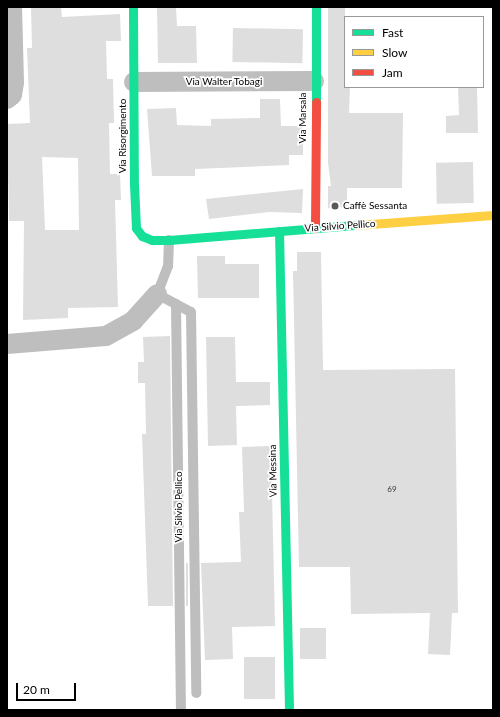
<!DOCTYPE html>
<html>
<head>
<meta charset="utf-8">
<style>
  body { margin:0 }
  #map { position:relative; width:500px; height:717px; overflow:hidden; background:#fff; font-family:Lato,sans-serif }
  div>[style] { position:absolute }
  .building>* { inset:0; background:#dedede; transform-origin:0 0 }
  .lane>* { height:10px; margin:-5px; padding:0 5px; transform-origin:5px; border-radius:5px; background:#bebebe }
  .street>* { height:20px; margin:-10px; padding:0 10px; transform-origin:10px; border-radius:10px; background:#bebebe }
  .fast>* { height:9px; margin:-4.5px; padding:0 4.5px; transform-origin:4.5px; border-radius:4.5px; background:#16e098 }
  .slow>* { height:9px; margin:-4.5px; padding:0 4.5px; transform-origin:4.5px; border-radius:4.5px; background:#ffcf43 }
  .jam>* { height:9px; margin:-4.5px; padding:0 4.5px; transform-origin:4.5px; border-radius:4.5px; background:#f24e42 }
  .dots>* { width:11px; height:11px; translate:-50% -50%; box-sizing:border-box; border:2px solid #fff; border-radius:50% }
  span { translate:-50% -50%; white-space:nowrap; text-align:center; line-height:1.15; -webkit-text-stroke:3.5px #fff; paint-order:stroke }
  .number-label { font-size:8px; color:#383838 }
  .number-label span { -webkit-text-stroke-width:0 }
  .street-label { font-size:10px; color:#000 }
  .poi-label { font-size:10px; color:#000 }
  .left { translate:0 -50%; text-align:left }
  .frame { position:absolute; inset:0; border:8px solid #000; pointer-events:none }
  .legend { position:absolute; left:344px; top:16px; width:140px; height:72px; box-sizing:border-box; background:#fff; border:1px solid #999; margin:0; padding:5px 7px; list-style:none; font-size:12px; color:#000 }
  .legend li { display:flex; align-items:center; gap:8px; height:20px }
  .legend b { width:20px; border:1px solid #999 }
  .scale { position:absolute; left:16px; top:683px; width:60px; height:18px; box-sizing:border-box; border:2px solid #000; border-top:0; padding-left:5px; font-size:12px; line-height:14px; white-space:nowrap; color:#000; -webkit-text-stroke:3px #fff; paint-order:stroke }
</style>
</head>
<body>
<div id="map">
  <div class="building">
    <div style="clip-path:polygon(evenodd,31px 7px,61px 7px,62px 17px,120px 14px,121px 41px,106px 41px,107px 79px,113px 79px,114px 123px,109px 123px,110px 174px,120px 174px,121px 200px,115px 200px,118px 307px,68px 308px,68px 318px,23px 320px,24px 221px,9px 221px,7px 124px,30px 123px,27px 48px,32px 48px,31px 7px,42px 157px,78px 158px,79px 230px,45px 230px,42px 157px)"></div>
    <div style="clip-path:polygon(157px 7px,176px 7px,177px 26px,196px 26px,197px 63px,158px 63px)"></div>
    <div style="clip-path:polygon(328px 7px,345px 7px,345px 87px,350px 87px,349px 113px,403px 113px,402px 188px,347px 188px,347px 207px,328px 208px,328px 186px,331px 186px,328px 163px)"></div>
    <div style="left:233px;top:28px;width:70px;height:34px;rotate:1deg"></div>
    <div style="clip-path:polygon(458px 87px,477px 87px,478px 133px,446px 133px,446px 116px,459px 115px)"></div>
    <div style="clip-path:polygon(260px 99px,280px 99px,281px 126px,303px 126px,303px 155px,289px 155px,289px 165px,195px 169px,195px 176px,152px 176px,147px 109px,176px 108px,177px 125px,211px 126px,211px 119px,260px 118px)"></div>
    <div style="left:473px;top:162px;width:41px;height:37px;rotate:89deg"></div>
    <div style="clip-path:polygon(303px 189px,302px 213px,269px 212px,209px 219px,206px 199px)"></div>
    <div style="clip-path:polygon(297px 252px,321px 252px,323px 370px,455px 369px,458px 613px,452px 613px,450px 655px,428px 654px,430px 613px,351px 614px,350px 567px,299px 567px,293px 271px,297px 271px)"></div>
    <div style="clip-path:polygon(197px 256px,225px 256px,225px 264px,259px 264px,259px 298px,198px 298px)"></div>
    <div style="clip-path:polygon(170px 336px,173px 606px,148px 606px,142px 434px,146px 434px,145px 383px,138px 383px,138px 362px,144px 362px,143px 337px)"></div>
    <div style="clip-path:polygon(206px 337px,235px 337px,236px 382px,270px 382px,270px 405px,236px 406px,237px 445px,208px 446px)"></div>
    <div style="clip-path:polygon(271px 446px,275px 626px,232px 627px,233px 659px,205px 660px,201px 563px,241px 562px,239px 512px,244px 512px,242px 447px)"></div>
    <div style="left:188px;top:563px;width:43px;height:2px;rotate:90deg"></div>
    <div style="left:300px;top:628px;width:26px;height:31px"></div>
    <div style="left:244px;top:657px;width:31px;height:42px"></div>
  </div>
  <div class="lane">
    <div style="left:169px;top:240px;width:26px;rotate:92deg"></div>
    <div style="left:168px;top:266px;width:30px;rotate:111deg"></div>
    <div style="left:157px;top:294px;width:38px;rotate:28deg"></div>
    <div style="left:191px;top:312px;width:381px;rotate:89.2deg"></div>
    <div style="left:176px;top:304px;width:406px;rotate:89.3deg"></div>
  </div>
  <div class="street">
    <div style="left:134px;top:82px;width:180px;rotate:-0.3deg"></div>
    <div style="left:7px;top:99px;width:6px;rotate:-39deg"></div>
    <div style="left:12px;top:95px;width:13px;rotate:-81deg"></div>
    <div style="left:14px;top:82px;width:75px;rotate:-91.5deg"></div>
    <div style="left:7px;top:344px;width:99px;rotate:-4.6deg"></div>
    <div style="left:106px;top:336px;width:31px;rotate:-29deg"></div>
    <div style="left:133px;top:321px;width:36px;rotate:-48deg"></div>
  </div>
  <div class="fast">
    <div style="left:133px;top:7px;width:177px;rotate:89.7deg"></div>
    <div style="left:134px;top:184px;width:44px;rotate:87.4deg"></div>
    <div style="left:136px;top:228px;width:10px;rotate:53deg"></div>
    <div style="left:142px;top:236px;width:11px;rotate:22deg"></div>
    <div style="left:152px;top:240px;width:17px"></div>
    <div style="left:169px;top:240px;width:189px;rotate:-4.6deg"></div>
    <div style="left:316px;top:102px;width:95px;rotate:-90deg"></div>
    <div style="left:279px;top:231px;width:479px;rotate:88.8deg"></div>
  </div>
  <div class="slow">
    <div style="left:357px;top:225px;width:136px;rotate:-4.2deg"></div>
  </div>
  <div class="jam">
    <div style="left:315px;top:228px;width:126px;rotate:-89.5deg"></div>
  </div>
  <div class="dots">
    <div style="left:335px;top:206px;background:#595959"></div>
  </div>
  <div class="number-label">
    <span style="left:392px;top:490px">69</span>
  </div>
  <div class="street-label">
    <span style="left:224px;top:82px">Via Walter Tobagi</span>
    <span style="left:303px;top:118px;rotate:-90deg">Via Marsala</span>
    <span style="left:123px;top:136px;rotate:-90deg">Via Risorgimento</span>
    <span style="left:340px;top:226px;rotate:-4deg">Via Silvio Pellico</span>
    <span style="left:273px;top:471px;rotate:-91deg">Via Messina</span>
    <span style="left:179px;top:507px;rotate:-90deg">Via Silvio Pellico</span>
  </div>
  <div class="poi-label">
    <span class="left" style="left:343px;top:206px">Caffè Sessanta</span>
  </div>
  <div class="frame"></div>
  <ul class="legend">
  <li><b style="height:5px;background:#16e098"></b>Fast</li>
  <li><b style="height:5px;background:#ffcf43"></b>Slow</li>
  <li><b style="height:5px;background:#f24e42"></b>Jam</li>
  </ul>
  <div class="scale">20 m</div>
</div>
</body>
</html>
